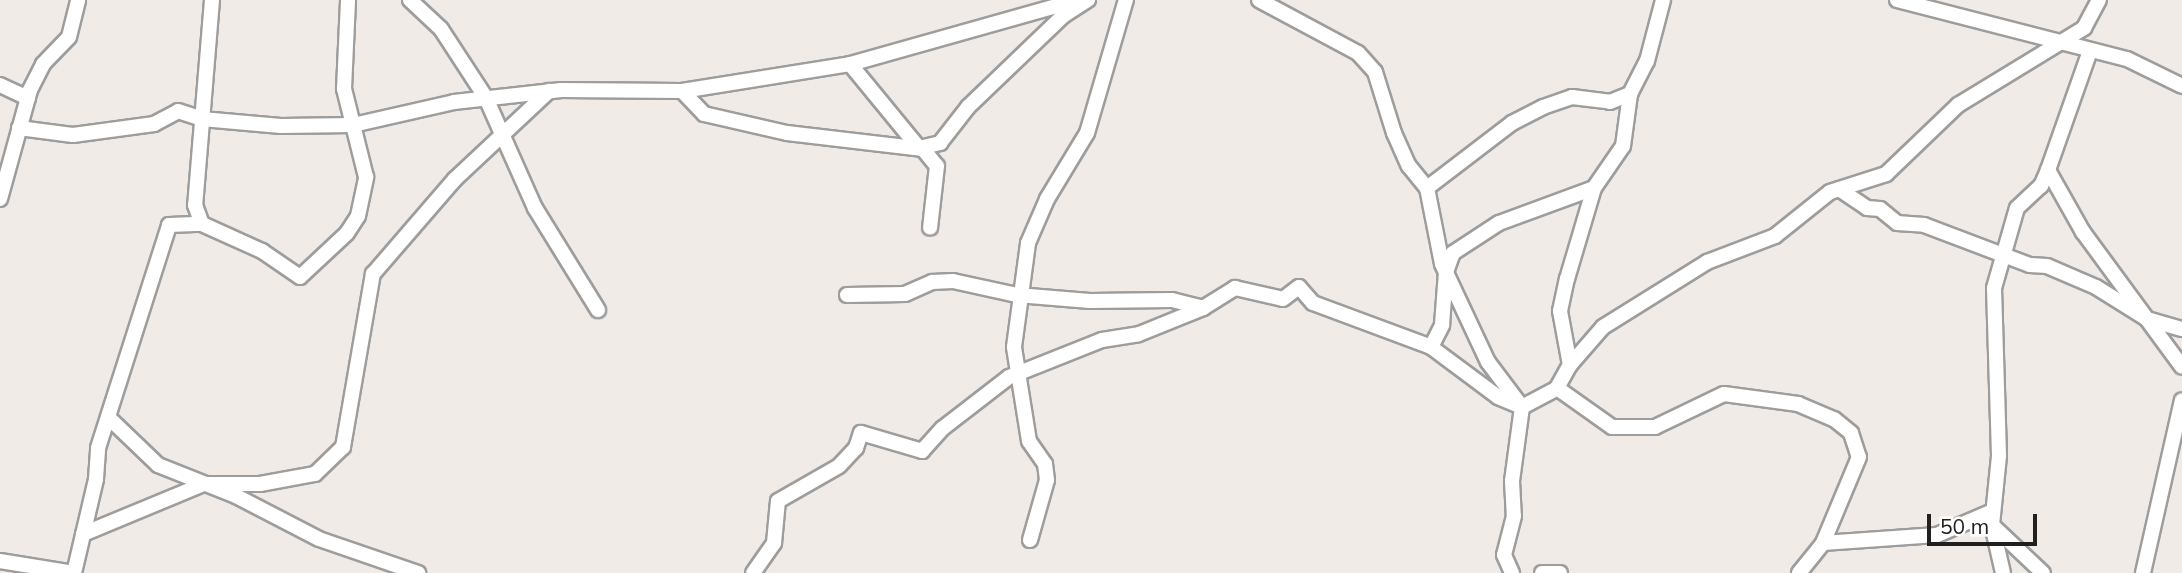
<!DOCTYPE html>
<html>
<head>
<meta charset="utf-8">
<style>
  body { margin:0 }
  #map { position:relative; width:2182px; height:573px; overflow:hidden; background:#f1ebe7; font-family:Mulish,sans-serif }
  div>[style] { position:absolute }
  .roads { filter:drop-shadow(2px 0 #9d9d9d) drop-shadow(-2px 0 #9d9d9d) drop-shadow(0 2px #9d9d9d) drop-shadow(0 -2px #9d9d9d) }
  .minor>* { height:14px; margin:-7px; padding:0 7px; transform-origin:7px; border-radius:7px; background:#fff }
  span { translate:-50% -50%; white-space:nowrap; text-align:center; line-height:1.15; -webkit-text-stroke:7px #fff; paint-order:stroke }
  .scale { position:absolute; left:1927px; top:514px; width:110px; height:32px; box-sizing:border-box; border:4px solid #202020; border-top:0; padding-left:9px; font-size:21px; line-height:24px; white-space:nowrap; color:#202020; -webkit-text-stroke:5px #fff; paint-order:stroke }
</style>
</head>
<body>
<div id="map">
  <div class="roads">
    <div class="minor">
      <div style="left:212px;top:0;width:206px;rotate:94.7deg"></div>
      <div style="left:195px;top:205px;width:20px;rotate:70deg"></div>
      <div style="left:202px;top:224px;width:66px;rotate:24.2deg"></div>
      <div style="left:262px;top:251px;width:46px;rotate:34.4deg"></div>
      <div style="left:300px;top:277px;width:64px;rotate:-43.1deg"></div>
      <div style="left:347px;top:233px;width:20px;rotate:-57deg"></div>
      <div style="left:358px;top:216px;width:40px;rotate:-78deg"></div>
      <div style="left:366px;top:177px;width:91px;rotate:-104deg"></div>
      <div style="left:344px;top:89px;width:89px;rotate:-87.4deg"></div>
      <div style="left:410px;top:0;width:42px;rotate:43.1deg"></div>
      <div style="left:441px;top:29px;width:82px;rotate:56.9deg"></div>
      <div style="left:486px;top:98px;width:120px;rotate:66deg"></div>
      <div style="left:535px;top:208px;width:120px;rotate:58.3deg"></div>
      <div style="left:1259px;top:0;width:112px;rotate:28.2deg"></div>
      <div style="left:1358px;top:53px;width:25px;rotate:48deg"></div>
      <div style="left:1375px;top:72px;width:64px;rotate:72.7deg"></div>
      <div style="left:1394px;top:133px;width:36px;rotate:66deg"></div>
      <div style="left:1409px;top:166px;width:28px;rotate:51deg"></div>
      <div style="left:1427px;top:188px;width:77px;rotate:78.8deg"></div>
      <div style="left:1442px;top:264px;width:108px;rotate:64.9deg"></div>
      <div style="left:1488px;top:362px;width:56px;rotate:52.9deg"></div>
      <div style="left:1522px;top:407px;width:75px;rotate:97.7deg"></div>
      <div style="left:1512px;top:481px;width:35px;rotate:87deg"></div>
      <div style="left:1514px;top:516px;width:40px;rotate:104.4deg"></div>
      <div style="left:1504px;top:555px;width:20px;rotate:66deg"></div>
      <div style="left:1897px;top:0;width:237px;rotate:14.4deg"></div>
      <div style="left:2127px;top:59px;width:61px;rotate:26.1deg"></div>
      <div style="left:850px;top:64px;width:109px;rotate:50.6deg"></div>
      <div style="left:919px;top:148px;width:22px;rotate:-13deg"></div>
      <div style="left:940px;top:143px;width:46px;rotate:-52.1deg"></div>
      <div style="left:968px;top:107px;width:132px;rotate:-43.8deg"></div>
      <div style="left:1063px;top:16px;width:30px;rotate:-33deg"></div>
      <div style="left:0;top:85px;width:31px;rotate:25deg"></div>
      <div style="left:682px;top:91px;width:32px;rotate:46deg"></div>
      <div style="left:704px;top:114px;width:85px;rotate:12.9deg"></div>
      <div style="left:787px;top:133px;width:137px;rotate:6.7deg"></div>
      <div style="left:923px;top:149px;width:22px;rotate:51deg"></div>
      <div style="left:937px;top:166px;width:62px;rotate:96.4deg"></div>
      <div style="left:19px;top:128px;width:54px;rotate:7.4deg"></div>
      <div style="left:73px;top:135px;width:82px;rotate:-7.7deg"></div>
      <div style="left:154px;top:124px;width:27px;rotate:-28deg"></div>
      <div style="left:178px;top:111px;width:25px;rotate:18deg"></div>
      <div style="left:202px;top:119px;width:79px;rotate:5.1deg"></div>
      <div style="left:281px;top:126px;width:72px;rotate:-0.8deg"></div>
      <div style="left:353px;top:125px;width:104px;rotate:-12.8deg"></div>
      <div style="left:454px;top:102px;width:108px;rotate:-6.4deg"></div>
      <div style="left:561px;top:90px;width:121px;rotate:0.5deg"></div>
      <div style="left:682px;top:91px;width:170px;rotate:-9.1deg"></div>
      <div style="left:850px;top:64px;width:237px;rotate:-15.7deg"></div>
      <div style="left:2048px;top:170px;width:71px;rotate:60.6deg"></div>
      <div style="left:2083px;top:232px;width:167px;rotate:53.7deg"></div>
      <div style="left:1427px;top:188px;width:107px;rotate:-37.4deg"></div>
      <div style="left:1512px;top:123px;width:35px;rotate:-27deg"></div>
      <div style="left:1543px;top:107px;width:31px;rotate:-19deg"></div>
      <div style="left:1572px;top:97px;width:38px;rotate:7deg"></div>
      <div style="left:1610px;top:102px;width:22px;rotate:-22deg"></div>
      <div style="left:1839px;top:189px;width:34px;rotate:34deg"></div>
      <div style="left:1867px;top:208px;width:13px;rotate:4deg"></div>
      <div style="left:1880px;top:209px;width:22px;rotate:39deg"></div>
      <div style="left:1897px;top:223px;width:27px;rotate:4deg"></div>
      <div style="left:1924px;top:225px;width:113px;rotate:20.7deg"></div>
      <div style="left:2030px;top:265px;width:17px;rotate:3deg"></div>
      <div style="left:2047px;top:266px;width:53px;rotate:23.2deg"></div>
      <div style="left:2096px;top:287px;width:60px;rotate:32.1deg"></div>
      <div style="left:2147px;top:319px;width:36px;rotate:16deg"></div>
      <div style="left:0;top:199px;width:113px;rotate:-74.6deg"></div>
      <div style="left:30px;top:90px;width:29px;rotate:-63deg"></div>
      <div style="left:43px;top:64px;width:37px;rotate:-46deg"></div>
      <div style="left:69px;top:37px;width:38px;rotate:-76deg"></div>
      <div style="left:847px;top:295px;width:58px;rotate:-1deg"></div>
      <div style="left:905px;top:294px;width:30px;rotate:-24deg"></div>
      <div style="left:932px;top:282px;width:21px;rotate:-3deg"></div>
      <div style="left:953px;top:281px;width:66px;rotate:12.3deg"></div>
      <div style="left:1017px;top:295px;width:73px;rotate:4.7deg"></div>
      <div style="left:1090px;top:301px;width:82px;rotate:-0.7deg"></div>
      <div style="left:1172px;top:300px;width:32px;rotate:14deg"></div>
      <div style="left:1203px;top:308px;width:38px;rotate:-32deg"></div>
      <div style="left:1235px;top:288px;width:49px;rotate:12.9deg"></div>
      <div style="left:1283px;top:299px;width:20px;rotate:-37deg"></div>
      <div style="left:1299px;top:287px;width:21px;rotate:49deg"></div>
      <div style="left:1313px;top:303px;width:126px;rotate:20.4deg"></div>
      <div style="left:1431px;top:347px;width:84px;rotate:36.7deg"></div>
      <div style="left:1498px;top:397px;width:26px;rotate:23deg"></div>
      <div style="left:1522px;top:407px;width:40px;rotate:-28deg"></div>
      <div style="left:1557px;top:388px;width:26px;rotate:-61deg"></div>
      <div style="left:1570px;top:365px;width:50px;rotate:-49deg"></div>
      <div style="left:1603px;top:327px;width:123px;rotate:-32deg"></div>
      <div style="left:1707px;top:262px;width:73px;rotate:-20.9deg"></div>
      <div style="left:1775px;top:236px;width:70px;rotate:-38.7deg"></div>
      <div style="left:1830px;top:192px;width:59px;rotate:-17.8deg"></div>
      <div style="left:1886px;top:174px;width:100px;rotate:-43.8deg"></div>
      <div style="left:1958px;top:105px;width:148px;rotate:-31.4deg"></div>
      <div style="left:2084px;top:28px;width:32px;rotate:-62deg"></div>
      <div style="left:1431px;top:347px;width:25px;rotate:-63deg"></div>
      <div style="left:1442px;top:325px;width:53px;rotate:-85.7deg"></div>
      <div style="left:1446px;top:272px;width:20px;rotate:-70deg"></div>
      <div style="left:1453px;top:253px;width:55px;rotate:-33.1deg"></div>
      <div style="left:1499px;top:223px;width:101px;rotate:-20.2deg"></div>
      <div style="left:1570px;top:365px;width:55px;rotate:-100.5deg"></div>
      <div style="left:1560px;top:311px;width:33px;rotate:-78deg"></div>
      <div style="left:1567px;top:279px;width:95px;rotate:-73.5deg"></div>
      <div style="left:1594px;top:188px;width:51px;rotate:-55.4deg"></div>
      <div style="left:1623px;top:146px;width:52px;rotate:-82.3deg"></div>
      <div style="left:1630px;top:94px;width:37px;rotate:-63deg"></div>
      <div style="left:1647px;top:61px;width:63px;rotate:-75.3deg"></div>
      <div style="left:1557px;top:388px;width:67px;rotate:35.3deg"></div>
      <div style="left:1612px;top:427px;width:43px"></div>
      <div style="left:1655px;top:427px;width:76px;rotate:-25.6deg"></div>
      <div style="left:1724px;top:394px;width:75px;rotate:7.7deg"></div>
      <div style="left:1798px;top:404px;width:39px;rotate:23deg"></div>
      <div style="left:1834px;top:419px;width:22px;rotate:39deg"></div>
      <div style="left:1851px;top:433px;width:25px;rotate:72deg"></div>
      <div style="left:1859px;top:457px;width:93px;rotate:112.7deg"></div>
      <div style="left:109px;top:418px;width:68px;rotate:43.8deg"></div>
      <div style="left:158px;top:465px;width:84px;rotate:21.7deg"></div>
      <div style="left:236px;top:496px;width:93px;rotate:27.4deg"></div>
      <div style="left:319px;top:539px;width:105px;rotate:19deg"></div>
      <div style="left:1992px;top:525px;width:70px;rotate:43.3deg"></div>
      <div style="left:83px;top:534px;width:131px;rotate:-22.5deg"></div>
      <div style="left:204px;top:484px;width:56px"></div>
      <div style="left:260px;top:484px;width:56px;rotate:-10.3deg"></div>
      <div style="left:315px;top:474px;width:39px;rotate:-44deg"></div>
      <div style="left:343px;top:447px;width:176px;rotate:-80.2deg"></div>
      <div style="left:373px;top:274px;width:125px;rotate:-49.2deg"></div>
      <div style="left:455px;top:179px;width:129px;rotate:-43.1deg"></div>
      <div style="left:1030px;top:540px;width:62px;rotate:-74.2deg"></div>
      <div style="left:1047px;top:480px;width:16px;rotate:-97deg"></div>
      <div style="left:1045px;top:464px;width:28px;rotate:-125deg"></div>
      <div style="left:1029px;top:441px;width:95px;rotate:-99.1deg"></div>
      <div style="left:1014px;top:347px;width:105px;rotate:-82.3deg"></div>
      <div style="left:1028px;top:243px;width:48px;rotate:-66.6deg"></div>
      <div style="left:1047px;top:199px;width:77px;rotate:-58.8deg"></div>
      <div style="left:1087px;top:133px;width:139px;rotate:-73.7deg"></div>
      <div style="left:0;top:561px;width:75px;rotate:9.2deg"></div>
      <div style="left:74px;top:573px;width:97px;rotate:-76.8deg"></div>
      <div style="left:96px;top:479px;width:31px;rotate:-86deg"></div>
      <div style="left:98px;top:448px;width:234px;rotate:-72.3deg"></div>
      <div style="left:169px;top:225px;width:33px;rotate:-2deg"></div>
      <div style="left:753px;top:573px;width:37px;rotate:-55deg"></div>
      <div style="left:774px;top:543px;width:42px;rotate:-84.6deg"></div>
      <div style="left:778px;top:501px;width:70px;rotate:-29.8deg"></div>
      <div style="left:839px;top:466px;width:25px;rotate:-47deg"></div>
      <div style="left:856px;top:448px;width:16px;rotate:-72deg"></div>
      <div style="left:861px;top:433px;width:64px;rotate:16.4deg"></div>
      <div style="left:922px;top:451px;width:31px;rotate:-48deg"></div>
      <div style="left:943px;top:428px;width:83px;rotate:-37.7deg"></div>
      <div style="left:1009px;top:377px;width:100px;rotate:-21.7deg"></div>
      <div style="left:1102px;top:340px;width:37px;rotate:-9deg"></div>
      <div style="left:1139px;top:334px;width:69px;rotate:-22.1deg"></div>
      <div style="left:1542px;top:573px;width:18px"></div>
      <div style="left:1799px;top:573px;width:38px;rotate:-51deg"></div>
      <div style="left:1823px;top:543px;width:114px;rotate:-4deg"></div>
      <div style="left:1937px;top:535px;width:61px;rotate:-23.2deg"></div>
      <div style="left:2003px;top:573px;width:49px;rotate:-102.9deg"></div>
      <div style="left:1992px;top:525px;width:69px;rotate:-84.2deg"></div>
      <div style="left:1999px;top:456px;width:168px;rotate:-91.7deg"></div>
      <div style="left:1994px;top:288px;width:83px;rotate:-74deg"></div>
      <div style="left:2017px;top:208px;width:33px;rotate:-43deg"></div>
      <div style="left:2041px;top:186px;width:17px;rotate:-66deg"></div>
      <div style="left:2048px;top:170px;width:126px;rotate:-70.6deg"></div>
      <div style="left:2143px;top:573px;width:177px;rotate:-77.3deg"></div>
    </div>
  </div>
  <div class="scale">50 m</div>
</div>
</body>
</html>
